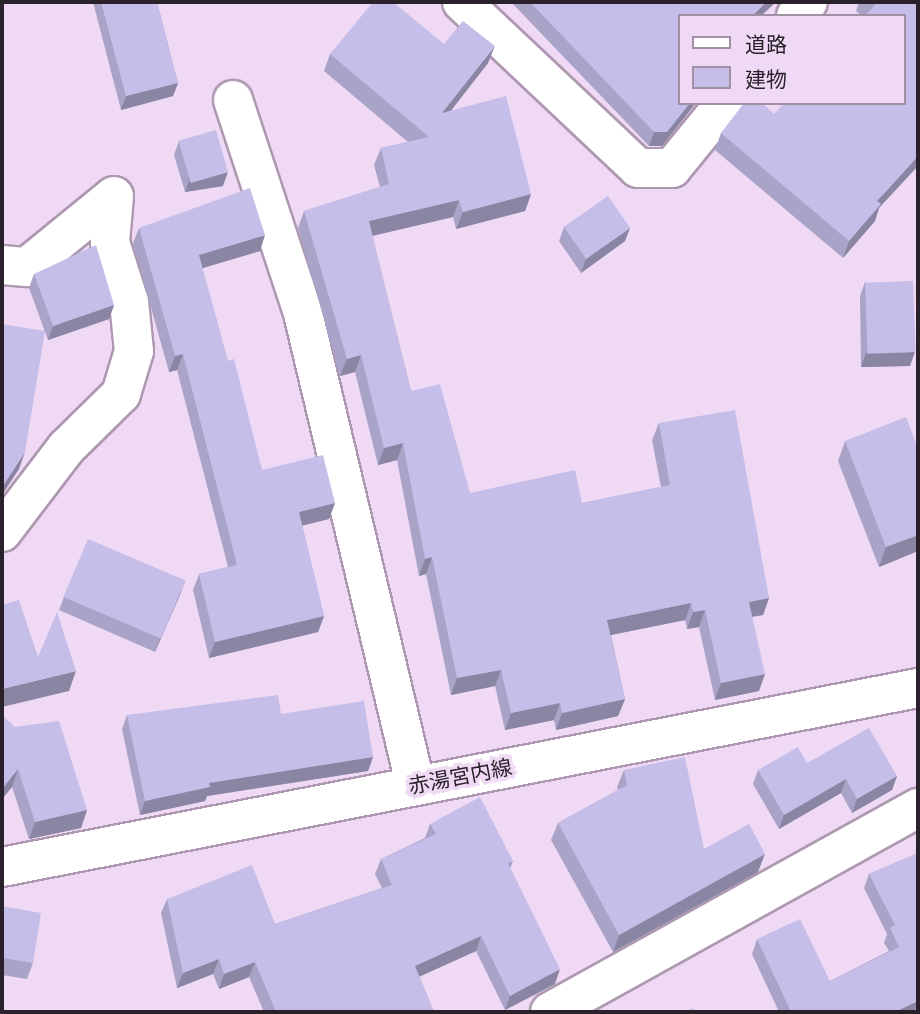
<!DOCTYPE html>
<html>
<head>
<meta charset="utf-8">
<style>
  body { margin:0 }
  #map { position:relative; width:920px; height:1014px; overflow:hidden; background:#f0d9f4; font-family:Ubuntu,"Noto Sans JP",sans-serif }
  div>[style] { position:absolute }
  .roads { filter:drop-shadow(2px 0 #ae98b1) drop-shadow(-2px 0 #ae98b1) drop-shadow(0 2px #ae98b1) drop-shadow(0 -2px #ae98b1) }
  .minor>* { height:38px; margin:-19px; padding:0 19px; transform-origin:19px; border-radius:19px; background:#fff }
  .major>* { height:38px; margin:-19px; padding:0 19px; transform-origin:19px; border-radius:19px; background:#fff }
  .wall>* { inset:0; background:#a9a3c8 }
  .shaded-wall>* { inset:0; background:#8985a3 }
  .building>* { inset:0; background:#c4bee9; transform-origin:0 0 }
  span { translate:-50% -50%; white-space:nowrap; text-align:center; line-height:1.15; -webkit-text-stroke:7px #f0d9f4; paint-order:stroke }
  .street-label { font-size:21px; color:#2a222b }
  .frame { position:absolute; inset:0; border:4px solid #2a222b; pointer-events:none }
  .legend { position:absolute; left:678px; top:14px; width:228px; height:91px; box-sizing:border-box; background:#f0d9f4; border:2px solid #a190a4; margin:0; padding:9px 12px; list-style:none; font-size:21px; color:#2a222b }
  .legend li { display:flex; align-items:center; gap:14px; height:35px }
  .legend b { width:35px; border:2px solid #a190a4 }
</style>
</head>
<body>
<div id="map">
  <div class="roads">
    <div class="minor">
      <div style="left:462px;top:2px;width:242px;rotate:43.3deg"></div>
      <div style="left:638px;top:168px;width:34px"></div>
      <div style="left:672px;top:168px;width:84px;rotate:-50.8deg"></div>
      <div style="left:796px;top:16px;width:18px;rotate:-49deg"></div>
      <div style="left:233px;top:100px;width:224px;rotate:71.8deg"></div>
      <div style="left:303px;top:313px;width:484px;rotate:76.6deg"></div>
      <div style="left:2px;top:265px;width:25px;rotate:5deg"></div>
      <div style="left:27px;top:267px;width:112px;rotate:-39.2deg"></div>
      <div style="left:2px;top:532px;width:106px;rotate:-52.7deg"></div>
      <div style="left:66px;top:448px;width:77px;rotate:-44.5deg"></div>
      <div style="left:121px;top:394px;width:45px;rotate:-73.2deg"></div>
      <div style="left:134px;top:351px;width:49px;rotate:-95.8deg"></div>
      <div style="left:129px;top:302px;width:63px;rotate:-107.6deg"></div>
      <div style="left:110px;top:242px;width:46px;rotate:-85deg"></div>
      <div style="left:550px;top:1012px;width:421px;rotate:-29deg"></div>
    </div>
    <div class="major">
      <div style="left:2px;top:867px;width:933px;rotate:-11.06deg"></div>
    </div>
  </div>
  <div class="wall">
    <div style="clip-path:polygon(93px 2px,157px 2px,178px 83px,173px 96px,121px 110px)"></div>
    <div style="clip-path:polygon(511px 2px,776px 2px,680px 16px,662px 146px,649px 146px)"></div>
    <div style="clip-path:polygon(859px 2px,918px 2px,879px 208px,875px 221px,843px 258px,715px 150px,721px 133px,774px 114px,904px 16px,862px 16px,856px 11px)"></div>
    <div style="clip-path:polygon(444px 44px,488px 63px,451px 110px,531px 194px,525px 211px,456px 229px,453px 217px,372px 236px,411px 391px,470px 493px,582px 503px,661px 487px,652px 440px,659px 423px,769px 598px,763px 615px,752px 617px,759px 691px,715px 700px,699px 627px,687px 629px,685px 620px,611px 635px,625px 699px,618px 716px,556px 730px,554px 720px,505px 730px,495px 686px,451px 695px,426px 574px,419px 576px,397px 460px,378px 465px,355px 372px,340px 376px,298px 228px,304px 211px,380px 187px,374px 165px,381px 148px,408px 142px,324px 71px,330px 54px)"></div>
    <div style="clip-path:polygon(179px 141px,223px 186px,185px 192px,174px 155px)"></div>
    <div style="clip-path:polygon(564px 227px,630px 228px,625px 241px,581px 273px,559px 241px)"></div>
    <div style="clip-path:polygon(139px 228px,260px 251px,202px 268px,228px 361px,262px 470px,335px 503px,329px 519px,302px 525px,324px 616px,318px 632px,209px 658px,193px 590px,199px 574px,228px 567px,177px 370px,169px 372px,133px 243px)"></div>
    <div style="clip-path:polygon(34px 274px,114px 305px,109px 319px,48px 340px,29px 288px)"></div>
    <div style="clip-path:polygon(865px 282px,910px 366px,861px 367px,860px 296px)"></div>
    <div style="clip-path:polygon(845px 441px,918px 551px,879px 567px,838px 461px)"></div>
    <div style="clip-path:polygon(185px 581px,155px 652px,59px 610px,64px 597px)"></div>
    <div style="clip-path:polygon(281px 714px,373px 757px,368px 771px,207px 796px,205px 801px,140px 815px,122px 729px,127px 715px)"></div>
    <div style="clip-path:polygon(2px 715px,87px 810px,81px 828px,29px 839px,12px 787px,2px 799px)"></div>
    <div style="clip-path:polygon(807px 763px,897px 776px,892px 790px,852px 813px,841px 793px,779px 829px,753px 784px,758px 770px)"></div>
    <div style="clip-path:polygon(624px 770px,704px 849px,758px 872px,613px 952px,551px 840px,558px 823px,618px 790px,617px 787px)"></div>
    <div style="clip-path:polygon(430px 824px,513px 861px,510px 869px,555px 984px,505px 1010px,476px 951px,419px 976px,434px 1012px,264px 1012px,249px 977px,219px 989px,213px 974px,177px 988px,161px 913px,167px 899px,275px 924px,382px 888px,375px 874px,381px 859px,425px 838px)"></div>
    <div style="clip-path:polygon(918px 853px,918px 1012px,779px 1012px,752px 954px,757px 939px,830px 981px,889px 951px,884px 943px,887px 934px,864px 888px,869px 874px)"></div>
    <div style="clip-path:polygon(2px 906px,33px 963px,27px 979px,2px 975px)"></div>
  </div>
  <div class="shaded-wall">
    <div style="clip-path:polygon(766px 2px,776px 2px,761px 16px,752px 16px)"></div>
    <div style="clip-path:polygon(495px 46px,488px 63px,436px 130px,442px 113px)"></div>
    <div style="clip-path:polygon(178px 83px,173px 96px,121px 110px,126px 96px)"></div>
    <div style="clip-path:polygon(690px 103px,696px 103px,662px 146px,649px 146px,654px 132px)"></div>
    <div style="clip-path:polygon(918px 156px,918px 166px,879px 208px,875px 221px,843px 258px,849px 241px,877px 201px)"></div>
    <div style="clip-path:polygon(228px 172px,223px 186px,185px 192px,190px 178px)"></div>
    <div style="clip-path:polygon(531px 194px,525px 211px,456px 229px,463px 212px)"></div>
    <div style="clip-path:polygon(459px 200px,453px 217px,363px 238px,369px 221px)"></div>
    <div style="clip-path:polygon(630px 228px,625px 241px,581px 273px,586px 259px)"></div>
    <div style="clip-path:polygon(265px 235px,260px 251px,193px 271px,199px 255px)"></div>
    <div style="clip-path:polygon(114px 305px,109px 319px,48px 340px,53px 326px)"></div>
    <div style="clip-path:polygon(915px 352px,910px 366px,861px 367px,866px 353px)"></div>
    <div style="clip-path:polygon(183px 354px,177px 370px,169px 372px,175px 356px)"></div>
    <div style="clip-path:polygon(361px 355px,355px 372px,340px 376px,347px 359px)"></div>
    <div style="clip-path:polygon(403px 443px,397px 460px,378px 465px,384px 448px)"></div>
    <div style="clip-path:polygon(25px 452px,19px 469px,2px 495px,2px 487px)"></div>
    <div style="clip-path:polygon(335px 503px,329px 519px,293px 528px,299px 512px)"></div>
    <div style="clip-path:polygon(918px 535px,918px 551px,879px 567px,886px 547px)"></div>
    <div style="clip-path:polygon(432px 557px,426px 574px,419px 576px,425px 559px)"></div>
    <div style="clip-path:polygon(185px 581px,180px 595px,155px 652px,160px 638px)"></div>
    <div style="clip-path:polygon(769px 598px,763px 615px,743px 618px,749px 602px)"></div>
    <div style="clip-path:polygon(691px 603px,685px 620px,601px 637px,607px 620px)"></div>
    <div style="clip-path:polygon(705px 610px,699px 627px,687px 629px,693px 612px)"></div>
    <div style="clip-path:polygon(324px 616px,318px 632px,209px 658px,215px 642px)"></div>
    <div style="clip-path:polygon(501px 670px,495px 686px,451px 695px,457px 678px)"></div>
    <div style="clip-path:polygon(76px 671px,69px 691px,2px 707px,2px 689px)"></div>
    <div style="clip-path:polygon(765px 674px,759px 691px,715px 700px,721px 683px)"></div>
    <div style="clip-path:polygon(625px 699px,618px 716px,556px 730px,562px 713px)"></div>
    <div style="clip-path:polygon(560px 703px,554px 720px,505px 730px,511px 713px)"></div>
    <div style="clip-path:polygon(373px 757px,368px 771px,207px 796px,205px 801px,140px 815px,145px 801px,209px 783px)"></div>
    <div style="clip-path:polygon(18px 769px,12px 787px,2px 799px,2px 789px)"></div>
    <div style="clip-path:polygon(897px 776px,892px 790px,852px 813px,857px 799px)"></div>
    <div style="clip-path:polygon(846px 779px,841px 793px,779px 829px,784px 815px)"></div>
    <div style="clip-path:polygon(87px 810px,81px 828px,29px 839px,35px 822px)"></div>
    <div style="clip-path:polygon(765px 854px,758px 872px,613px 952px,619px 935px)"></div>
    <div style="clip-path:polygon(481px 936px,476px 951px,410px 981px,415px 966px)"></div>
    <div style="clip-path:polygon(219px 959px,213px 974px,177px 988px,183px 973px)"></div>
    <div style="clip-path:polygon(255px 962px,249px 977px,219px 989px,224px 974px)"></div>
    <div style="clip-path:polygon(560px 969px,555px 984px,505px 1010px,510px 996px)"></div>
    <div style="clip-path:polygon(918px 1001px,914px 1012px,895px 1012px)"></div>
  </div>
  <div class="building">
    <div style="clip-path:polygon(101px 2px,157px 2px,178px 83px,126px 96px)"></div>
    <div style="clip-path:polygon(373px 2px,393px 2px,444px 44px,463px 21px,495px 46px,442px 113px,506px 96px,531px 194px,463px 212px,459px 200px,369px 221px,411px 391px,440px 384px,470px 493px,575px 470px,582px 503px,670px 485px,659px 423px,735px 410px,769px 598px,749px 602px,765px 674px,721px 683px,705px 610px,693px 612px,691px 603px,607px 620px,625px 699px,562px 713px,560px 703px,511px 713px,501px 670px,457px 678px,432px 557px,425px 559px,403px 443px,384px 448px,361px 355px,347px 359px,304px 211px,389px 184px,381px 148px,429px 137px,330px 54px)"></div>
    <div style="clip-path:polygon(530px 2px,766px 2px,752px 16px,680px 16px,680px 103px,690px 103px,667px 132px,654px 132px)"></div>
    <div style="clip-path:polygon(871px 2px,918px 2px,918px 156px,877px 201px,881px 204px,849px 241px,721px 133px,744px 103px,762px 103px,774px 114px,784px 103px,904px 103px,904px 16px,865px 16px,875px 5px)"></div>
    <div style="left:216px;top:130px;width:44px;height:39px;rotate:74deg"></div>
    <div style="clip-path:polygon(250px 188px,265px 235px,199px 255px,228px 361px,234px 359px,262px 470px,323px 455px,335px 503px,299px 512px,324px 616px,215px 642px,199px 574px,237px 565px,183px 354px,175px 356px,139px 228px)"></div>
    <div style="left:608px;top:196px;width:39px;height:54px;rotate:55deg"></div>
    <div style="clip-path:polygon(96px 245px,114px 305px,53px 326px,34px 274px)"></div>
    <div style="left:913px;top:281px;width:71px;height:48px;rotate:88deg"></div>
    <div style="clip-path:polygon(2px 324px,45px 331px,25px 452px,2px 487px)"></div>
    <div style="clip-path:polygon(906px 417px,918px 448px,918px 535px,886px 547px,845px 441px)"></div>
    <div style="left:88px;top:539px;width:106px;height:63px;rotate:23deg"></div>
    <div style="clip-path:polygon(19px 600px,38px 657px,57px 612px,76px 671px,2px 689px,2px 605px)"></div>
    <div style="clip-path:polygon(278px 695px,281px 714px,364px 701px,373px 757px,209px 783px,210px 787px,145px 801px,127px 715px)"></div>
    <div style="clip-path:polygon(2px 715px,15px 727px,59px 721px,87px 810px,35px 822px,18px 769px,2px 789px)"></div>
    <div style="clip-path:polygon(869px 728px,897px 776px,857px 799px,846px 779px,784px 815px,758px 770px,798px 747px,807px 763px)"></div>
    <div style="clip-path:polygon(685px 757px,704px 849px,749px 824px,765px 854px,619px 935px,558px 823px,627px 785px,624px 770px)"></div>
    <div style="clip-path:polygon(480px 797px,513px 861px,508px 863px,560px 969px,510px 996px,481px 936px,415px 966px,434px 1012px,276px 1012px,255px 962px,224px 974px,219px 959px,183px 973px,167px 899px,252px 865px,275px 924px,392px 885px,381px 859px,436px 834px,430px 824px)"></div>
    <div style="clip-path:polygon(918px 853px,918px 1001px,895px 1012px,791px 1012px,757px 939px,800px 919px,830px 981px,899px 947px,890px 928px,895px 925px,869px 874px)"></div>
    <div style="clip-path:polygon(2px 906px,41px 913px,33px 963px,2px 958px)"></div>
    <div style="clip-path:polygon(693px 1008px,695px 1012px,685px 1012px)"></div>
  </div>
  <div class="street-label">
    <span style="left:460px;top:776px;rotate:-11deg">赤湯宮内線</span>
  </div>
  <div class="frame"></div>
  <ul class="legend">
  <li><b style="height:9px;background:#fff"></b>道路</li>
  <li><b style="height:19px;background:#c4bee9"></b>建物</li>
  </ul>
</div>
</body>
</html>
